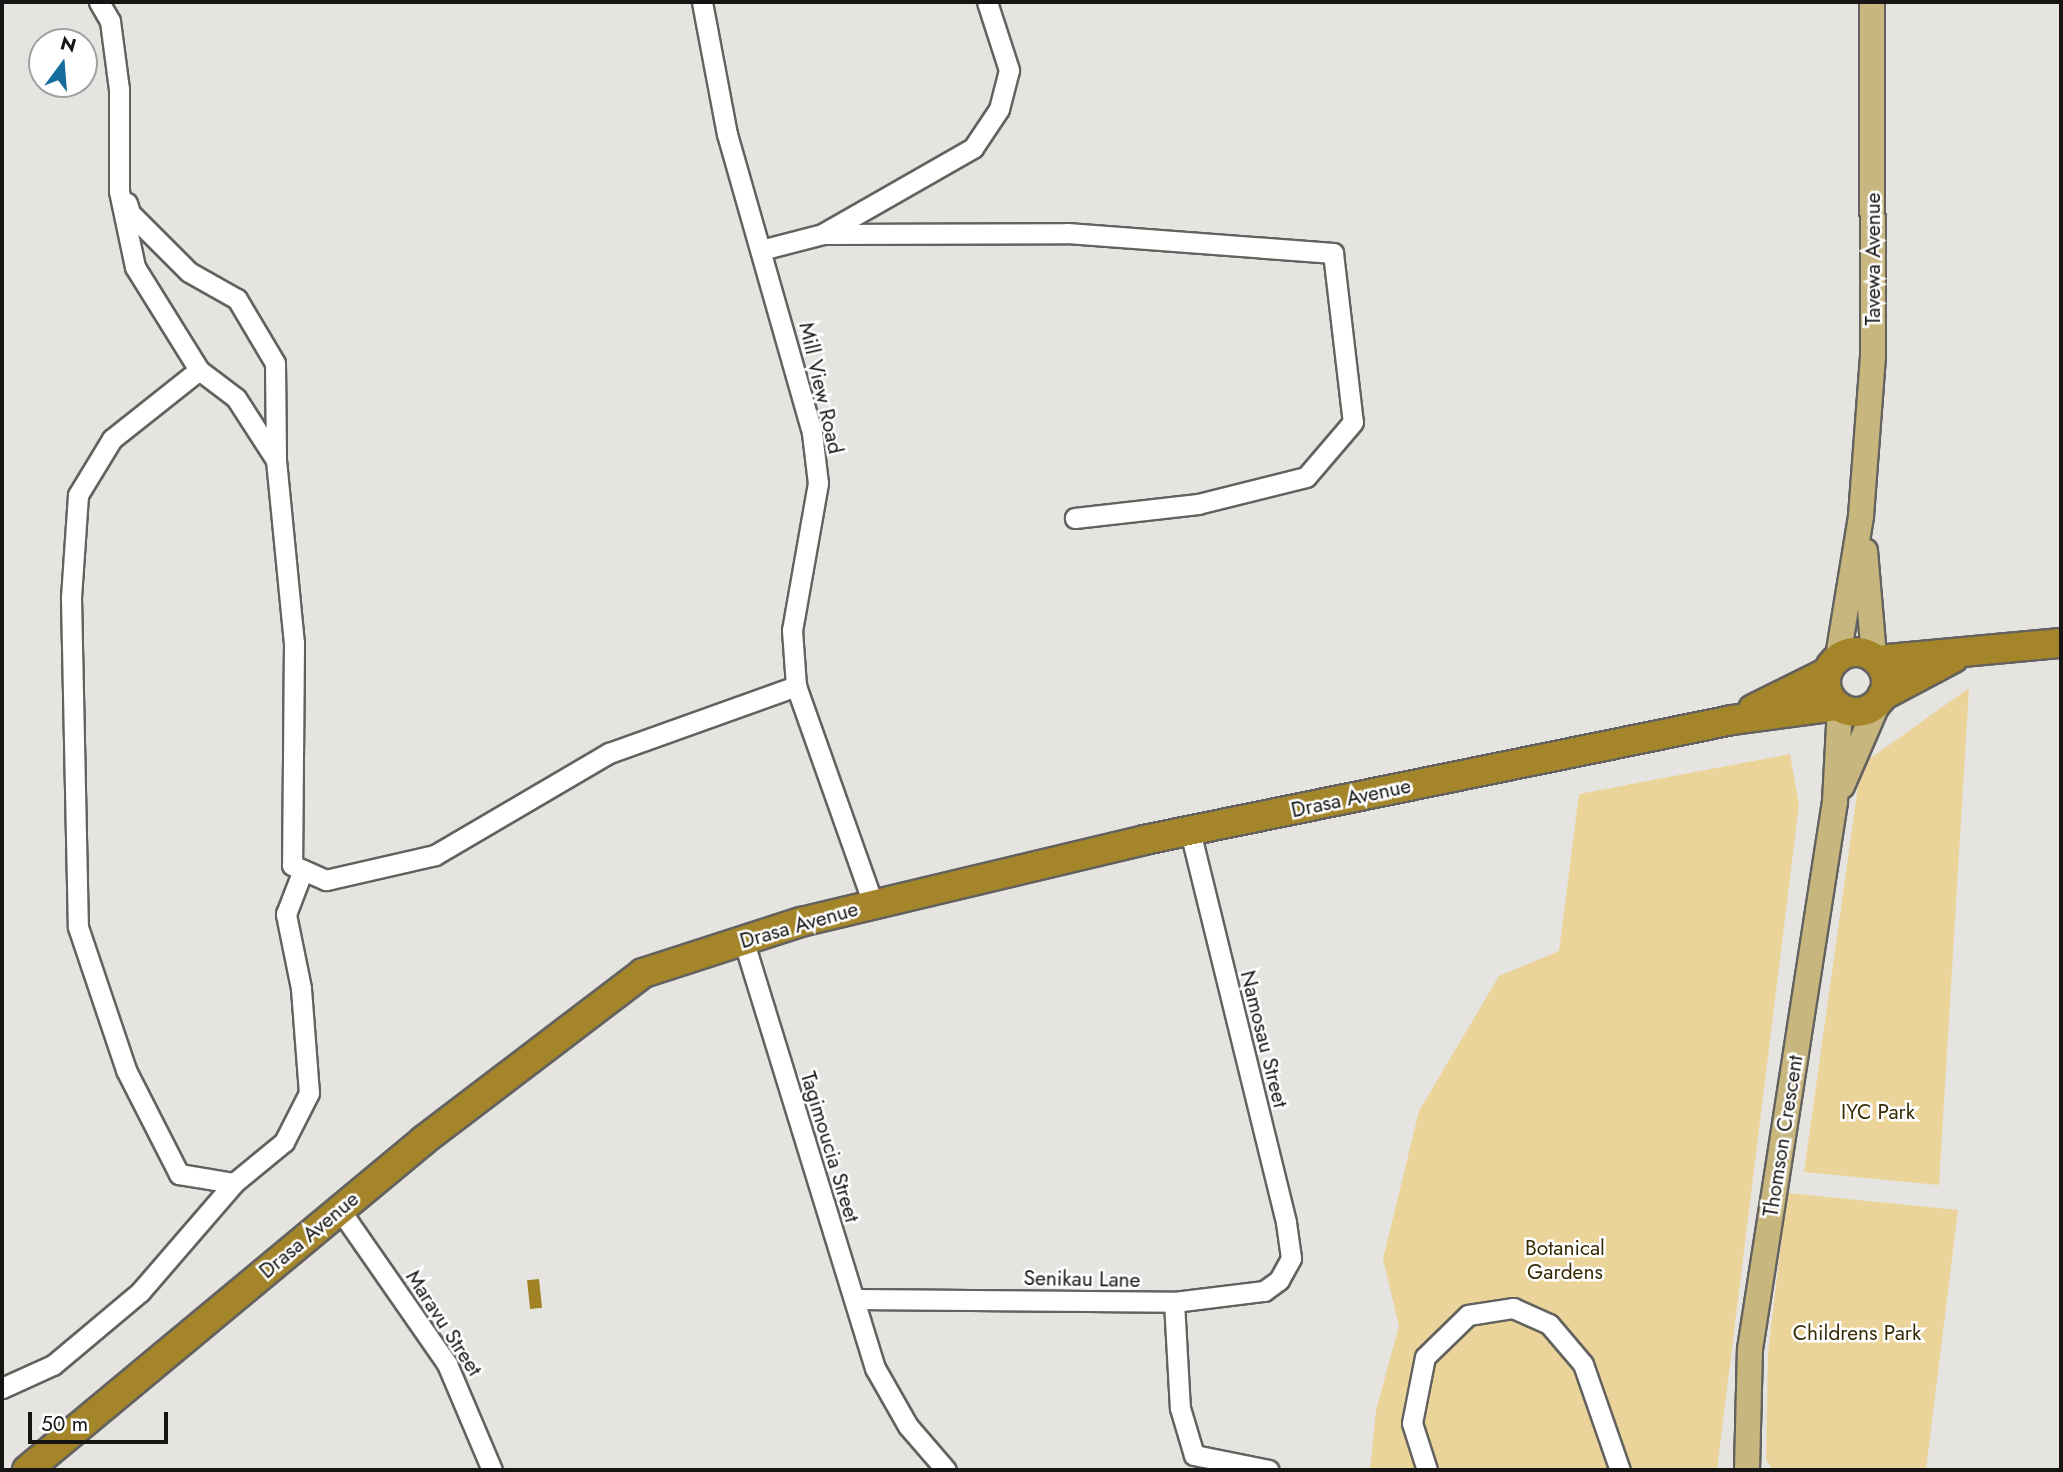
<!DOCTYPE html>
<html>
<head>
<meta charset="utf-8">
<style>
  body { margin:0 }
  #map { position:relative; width:2063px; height:1472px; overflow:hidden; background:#e5e4e1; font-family:Jost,sans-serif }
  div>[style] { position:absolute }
  .green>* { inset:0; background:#ead499 }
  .water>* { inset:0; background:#a28324; transform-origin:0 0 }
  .roads { filter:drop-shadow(2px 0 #63625f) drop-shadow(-2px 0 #63625f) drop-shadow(0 2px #63625f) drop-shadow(0 -2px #63625f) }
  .minor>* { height:19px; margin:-9.5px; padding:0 9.5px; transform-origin:9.5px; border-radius:9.5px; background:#fff }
  .major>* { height:24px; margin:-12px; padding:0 12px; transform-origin:12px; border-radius:12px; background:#c8b67f }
  .highway>* { height:28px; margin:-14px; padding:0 14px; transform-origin:14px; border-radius:14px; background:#a48529 }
  .highway>.ring { margin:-14px; padding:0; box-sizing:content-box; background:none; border:28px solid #a48529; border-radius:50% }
  span { translate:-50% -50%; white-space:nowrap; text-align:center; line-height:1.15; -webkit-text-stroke:5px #fff; paint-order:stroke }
  .street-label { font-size:21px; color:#161514 }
  .park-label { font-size:21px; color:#382b03 }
  .frame { position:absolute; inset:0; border:4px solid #161514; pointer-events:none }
  .north { position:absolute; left:28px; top:28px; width:70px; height:70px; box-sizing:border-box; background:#fff; border:2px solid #a2a1a1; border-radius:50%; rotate:16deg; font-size:19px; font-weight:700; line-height:28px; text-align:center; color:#161514 }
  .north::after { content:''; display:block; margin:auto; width:24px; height:32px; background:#166c9d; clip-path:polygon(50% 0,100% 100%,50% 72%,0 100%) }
  .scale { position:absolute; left:28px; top:1412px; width:140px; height:32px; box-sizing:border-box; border:4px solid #161514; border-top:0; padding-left:9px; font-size:21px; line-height:24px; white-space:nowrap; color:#161514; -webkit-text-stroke:5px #fff; paint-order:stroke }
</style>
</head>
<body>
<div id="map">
  <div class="green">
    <div style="clip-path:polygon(1969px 688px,1939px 1185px,1804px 1172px,1861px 765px)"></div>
    <div style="clip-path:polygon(1790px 754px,1799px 805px,1717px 1470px,1370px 1470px,1376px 1410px,1399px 1326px,1383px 1259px,1419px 1111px,1499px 976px,1559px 951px,1579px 794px)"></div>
    <div style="clip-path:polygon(1787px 1193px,1958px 1210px,1926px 1470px,1773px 1470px,1766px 1460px,1768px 1353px)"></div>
  </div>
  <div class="water">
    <div style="left:539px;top:1279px;width:29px;height:12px;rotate:84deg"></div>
  </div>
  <div class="roads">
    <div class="minor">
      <div style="left:99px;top:2px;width:22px;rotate:60deg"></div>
      <div style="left:110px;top:21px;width:69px;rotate:82.5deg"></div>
      <div style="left:119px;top:89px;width:102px;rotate:90deg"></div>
      <div style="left:119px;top:191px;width:78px;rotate:78.1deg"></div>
      <div style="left:135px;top:267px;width:121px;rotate:58.1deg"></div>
      <div style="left:199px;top:370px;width:46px;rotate:37.1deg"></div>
      <div style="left:236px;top:398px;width:74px;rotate:57.2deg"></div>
      <div style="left:276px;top:460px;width:184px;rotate:84.4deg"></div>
      <div style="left:294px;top:643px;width:222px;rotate:90.5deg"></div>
      <div style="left:292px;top:865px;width:37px;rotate:24deg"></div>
      <div style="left:326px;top:880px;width:112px;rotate:-12.9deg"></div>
      <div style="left:435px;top:855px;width:202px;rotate:-30.4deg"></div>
      <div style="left:609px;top:753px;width:199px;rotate:-19.7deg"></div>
      <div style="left:702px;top:2px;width:134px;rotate:79.3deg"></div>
      <div style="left:727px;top:134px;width:311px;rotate:74.1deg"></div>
      <div style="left:812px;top:433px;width:50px;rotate:83.2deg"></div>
      <div style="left:818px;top:483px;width:149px;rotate:100deg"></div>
      <div style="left:792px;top:630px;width:56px;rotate:85.9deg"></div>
      <div style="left:796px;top:686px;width:231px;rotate:70.5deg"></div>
      <div style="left:127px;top:203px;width:10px;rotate:73deg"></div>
      <div style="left:130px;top:213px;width:83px;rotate:45deg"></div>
      <div style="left:189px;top:272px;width:55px;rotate:29.4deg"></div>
      <div style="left:237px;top:299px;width:74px;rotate:59.3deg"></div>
      <div style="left:275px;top:363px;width:96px;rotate:89.4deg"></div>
      <div style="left:824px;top:233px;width:172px;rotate:-29.7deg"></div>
      <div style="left:973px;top:148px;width:47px;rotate:-56.3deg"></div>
      <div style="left:999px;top:109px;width:40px;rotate:-75.6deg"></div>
      <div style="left:1009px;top:70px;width:71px;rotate:-107.9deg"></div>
      <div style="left:761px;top:250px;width:64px;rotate:-14.5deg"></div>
      <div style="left:823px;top:234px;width:244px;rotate:-0.2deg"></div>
      <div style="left:1067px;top:233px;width:267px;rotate:4.3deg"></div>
      <div style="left:1333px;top:253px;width:170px;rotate:83.3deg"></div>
      <div style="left:1353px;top:422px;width:72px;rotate:130.5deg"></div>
      <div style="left:1306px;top:477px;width:111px;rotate:166deg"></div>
      <div style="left:1198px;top:504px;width:124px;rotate:173.5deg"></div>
      <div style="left:199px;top:370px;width:111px;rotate:141.6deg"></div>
      <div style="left:112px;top:439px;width:66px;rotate:121.3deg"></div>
      <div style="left:78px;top:495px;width:103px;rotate:93.9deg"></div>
      <div style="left:71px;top:598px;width:329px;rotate:88.8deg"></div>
      <div style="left:78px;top:927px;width:151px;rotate:71.4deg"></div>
      <div style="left:126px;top:1070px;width:117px;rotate:63deg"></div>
      <div style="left:179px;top:1174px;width:56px;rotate:9.3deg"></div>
      <div style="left:234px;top:1183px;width:65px;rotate:-39.4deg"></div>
      <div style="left:284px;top:1142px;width:55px;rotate:-63deg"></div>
      <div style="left:309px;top:1093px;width:105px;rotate:-94.4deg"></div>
      <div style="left:301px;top:988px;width:76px;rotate:-101.5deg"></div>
      <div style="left:286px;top:914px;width:47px;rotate:-68.9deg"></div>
      <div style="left:743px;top:939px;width:449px;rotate:72.9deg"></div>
      <div style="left:875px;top:1368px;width:67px;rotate:60.4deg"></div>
      <div style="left:908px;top:1426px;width:58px;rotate:49.2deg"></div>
      <div style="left:340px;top:1210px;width:188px;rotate:55.2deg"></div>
      <div style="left:447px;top:1364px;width:115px;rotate:67deg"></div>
      <div style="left:855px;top:1299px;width:319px;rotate:0.5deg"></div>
      <div style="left:1174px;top:1302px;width:91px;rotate:-7deg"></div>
      <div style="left:1264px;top:1291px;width:19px;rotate:-36deg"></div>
      <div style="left:1279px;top:1280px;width:25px;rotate:-61deg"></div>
      <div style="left:1291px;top:1258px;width:36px;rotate:-98deg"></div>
      <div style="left:1286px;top:1222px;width:403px;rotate:-103.8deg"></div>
      <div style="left:1174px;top:1302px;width:106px;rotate:86.8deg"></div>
      <div style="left:1180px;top:1408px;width:49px;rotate:73.4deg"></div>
      <div style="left:1194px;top:1455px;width:76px;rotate:11.3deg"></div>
      <div style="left:2px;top:1388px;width:56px;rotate:-24.3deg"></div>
      <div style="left:53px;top:1365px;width:114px;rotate:-40deg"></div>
      <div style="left:140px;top:1292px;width:144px;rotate:-49.2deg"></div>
      <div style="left:1427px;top:1470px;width:49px;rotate:-107.7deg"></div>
      <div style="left:1412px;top:1423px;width:67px;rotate:-78.9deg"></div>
      <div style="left:1425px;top:1357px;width:60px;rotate:-44.3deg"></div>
      <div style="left:1468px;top:1315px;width:46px;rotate:-8.8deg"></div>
      <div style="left:1513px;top:1308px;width:39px;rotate:24deg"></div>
      <div style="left:1549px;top:1324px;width:52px;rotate:49.6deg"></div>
      <div style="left:1583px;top:1364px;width:112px;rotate:70.8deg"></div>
    </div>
    <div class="major">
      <div style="left:1865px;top:551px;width:106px;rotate:85.1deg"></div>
      <div style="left:1838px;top:657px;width:143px;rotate:-80.7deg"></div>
      <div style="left:1861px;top:516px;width:161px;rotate:-85.7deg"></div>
      <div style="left:1873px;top:355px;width:353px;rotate:-90.2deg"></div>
      <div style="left:1842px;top:786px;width:90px;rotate:-66.6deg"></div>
      <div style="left:1747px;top:1470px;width:121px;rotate:-88.6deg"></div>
      <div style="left:1750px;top:1349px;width:554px;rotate:-81.17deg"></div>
      <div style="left:1835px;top:802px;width:94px;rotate:-87deg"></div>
    </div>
    <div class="highway">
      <div class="ring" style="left:1826px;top:652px;width:32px;height:32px"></div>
      <div style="left:1877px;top:660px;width:185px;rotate:-5.3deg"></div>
      <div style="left:1882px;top:696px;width:81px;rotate:-27.8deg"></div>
      <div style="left:1753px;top:709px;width:81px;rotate:-26.3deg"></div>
      <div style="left:27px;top:1470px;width:516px;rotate:-39.73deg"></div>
      <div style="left:424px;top:1140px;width:275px;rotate:-37.3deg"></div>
      <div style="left:643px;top:973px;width:166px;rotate:-17.9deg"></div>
      <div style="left:801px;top:922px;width:353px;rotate:-13.4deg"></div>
      <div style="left:1144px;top:840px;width:600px;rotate:-11.53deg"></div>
      <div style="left:1732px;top:720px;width:106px;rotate:-7.6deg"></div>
    </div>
  </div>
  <div class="street-label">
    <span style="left:1873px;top:259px;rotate:-90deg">Tavewa Avenue</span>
    <span style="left:821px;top:388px;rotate:77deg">Mill View Road</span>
    <span style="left:1351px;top:798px;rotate:-12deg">Drasa Avenue</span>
    <span style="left:799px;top:925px;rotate:-16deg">Drasa Avenue</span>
    <span style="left:1264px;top:1039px;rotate:76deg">Namosau Street</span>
    <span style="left:1783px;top:1136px;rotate:-81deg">Thomson Crescent</span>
    <span style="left:830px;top:1147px;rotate:73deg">Tagimoucia Street</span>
    <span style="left:309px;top:1235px;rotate:-40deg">Drasa Avenue</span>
    <span style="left:1082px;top:1279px;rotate:1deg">Senikau Lane</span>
    <span style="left:444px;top:1323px;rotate:57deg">Maravu Street</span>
  </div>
  <div class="park-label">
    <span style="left:1878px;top:1112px">IYC Park</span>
    <span style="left:1565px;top:1260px">Botanical<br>Gardens</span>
    <span style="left:1857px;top:1333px">Childrens Park</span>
  </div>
  <div class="frame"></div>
  <div class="north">N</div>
  <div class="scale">50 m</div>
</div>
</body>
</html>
